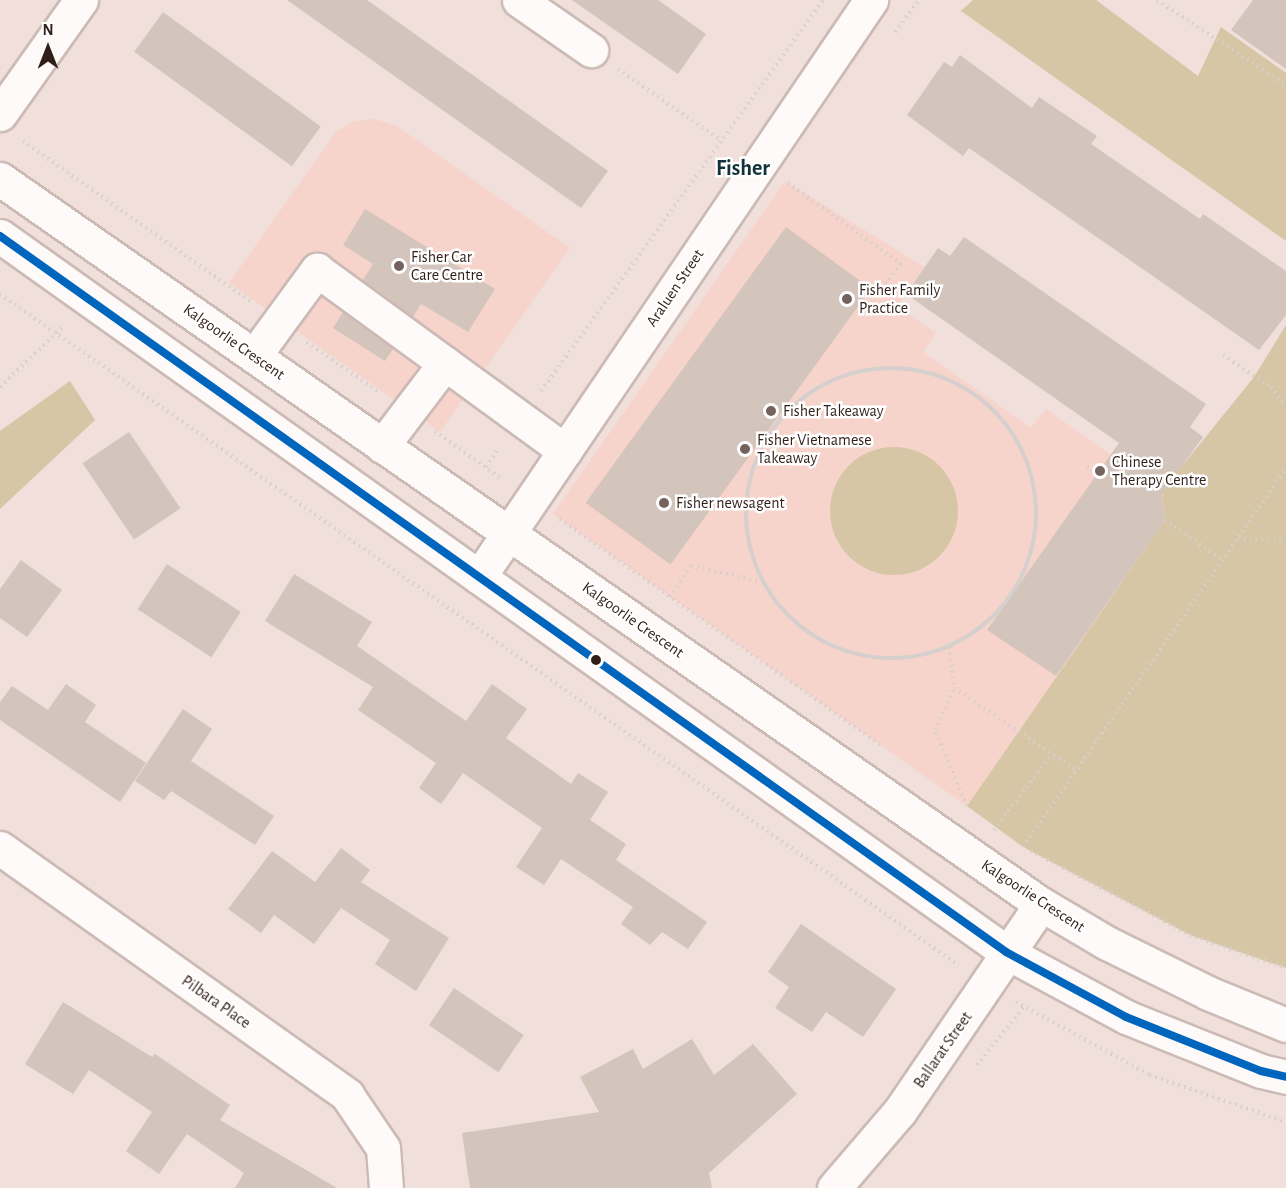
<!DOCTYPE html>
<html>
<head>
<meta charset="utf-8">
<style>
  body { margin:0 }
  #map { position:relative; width:1286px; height:1188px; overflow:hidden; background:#f0dfda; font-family:"Alegreya Sans",sans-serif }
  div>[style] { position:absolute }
  .built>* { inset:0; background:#f7d4cb }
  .green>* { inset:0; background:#d7c6a5 }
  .round { border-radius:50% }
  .building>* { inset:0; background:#d3c4bc; transform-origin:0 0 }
  .path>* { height:4px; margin-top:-2px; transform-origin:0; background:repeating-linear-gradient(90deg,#d5cfcd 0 1.5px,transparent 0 6px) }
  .path>.ring { margin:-2px; padding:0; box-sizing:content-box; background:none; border:4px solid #d5cfcd; border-radius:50% }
  .roads { filter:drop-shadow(2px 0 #ccbab5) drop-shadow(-2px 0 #ccbab5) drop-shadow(0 2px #ccbab5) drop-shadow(0 -2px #ccbab5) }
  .minor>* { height:33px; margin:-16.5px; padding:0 16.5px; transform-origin:16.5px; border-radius:16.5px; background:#fdfaf9 }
  .bus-1>* { height:8px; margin:-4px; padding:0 4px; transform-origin:4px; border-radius:4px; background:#0065bd }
  .dots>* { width:16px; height:16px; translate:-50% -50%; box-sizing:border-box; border:3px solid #fff; border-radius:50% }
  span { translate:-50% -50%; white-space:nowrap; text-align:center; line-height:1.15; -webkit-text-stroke:5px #fff; paint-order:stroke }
  .poi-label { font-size:16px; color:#311e19 }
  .left { translate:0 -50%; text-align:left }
  .street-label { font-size:16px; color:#311e19 }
  .district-label { font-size:22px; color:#113239; font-weight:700 }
  .north { position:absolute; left:18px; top:18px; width:60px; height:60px; -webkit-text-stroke:4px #fff; paint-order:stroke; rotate:0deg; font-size:16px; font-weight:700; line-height:24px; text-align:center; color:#311e19 }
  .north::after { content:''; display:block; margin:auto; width:21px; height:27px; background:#311e19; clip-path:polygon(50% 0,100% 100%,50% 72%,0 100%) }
</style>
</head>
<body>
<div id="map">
  <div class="built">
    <div style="clip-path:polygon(374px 119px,397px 126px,570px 248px,440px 432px,229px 283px,336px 132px,352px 122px)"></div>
    <div style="clip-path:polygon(785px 181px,924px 267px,897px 306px,936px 333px,923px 352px,1031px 428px,1046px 409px,1162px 491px,1165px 520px,967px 806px,553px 514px)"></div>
  </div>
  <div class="green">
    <div style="clip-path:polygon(973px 0,1096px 0,1198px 76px,1221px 27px,1286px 73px,1286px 241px,961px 11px)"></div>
    <div style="clip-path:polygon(1286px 325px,1286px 968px,1190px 935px,1023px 847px,967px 806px,1165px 520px,1162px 491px,1254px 377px)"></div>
    <div style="clip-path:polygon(70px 381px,95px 420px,0 509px,0 431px)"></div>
    <div class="round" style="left:830px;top:447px;width:128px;height:128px"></div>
  </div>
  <div class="building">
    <div style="clip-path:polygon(287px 0,367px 0,608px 171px,581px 208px)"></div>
    <div style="clip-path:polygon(572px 0,658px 0,706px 34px,678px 74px)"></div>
    <div style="clip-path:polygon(1253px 0,1286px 0,1286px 69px,1231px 30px)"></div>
    <div style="left:163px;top:12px;width:195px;height:49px;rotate:36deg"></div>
    <div style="clip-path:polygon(960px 55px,1032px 108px,1039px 97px,1097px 136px,1091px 144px,1200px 219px,1203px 214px,1286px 271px,1286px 315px,1259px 350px,969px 148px,963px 156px,907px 115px,944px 62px,952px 67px)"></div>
    <div style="clip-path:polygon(365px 209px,495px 289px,468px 332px,421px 304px,413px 317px,363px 280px,373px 264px,343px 245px)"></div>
    <div style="left:786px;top:227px;width:105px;height:341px;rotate:36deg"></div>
    <div style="clip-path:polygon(964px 237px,1206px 404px,1190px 427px,1203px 437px,1162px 494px,1165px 520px,1056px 676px,987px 630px,1119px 443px,906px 294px,938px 248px,950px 256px)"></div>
    <div style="clip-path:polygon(343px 312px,393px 349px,385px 361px,333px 328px)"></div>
    <div style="left:129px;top:432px;width:92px;height:56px;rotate:56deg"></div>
    <div style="clip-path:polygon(21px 560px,62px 590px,27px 637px,0 618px,0 589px)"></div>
    <div style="left:167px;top:564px;width:88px;height:54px;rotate:33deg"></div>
    <div style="clip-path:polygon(294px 574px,372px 622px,357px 646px,466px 721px,492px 684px,527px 709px,506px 738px,571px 784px,578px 773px,608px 792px,590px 820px,626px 844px,616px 860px,707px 922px,688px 949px,662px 932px,650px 945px,621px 924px,633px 907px,561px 859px,544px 885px,516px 867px,542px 828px,463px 773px,441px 804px,419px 788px,436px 763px,358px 710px,373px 687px,265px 621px)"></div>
    <div style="clip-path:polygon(66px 684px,96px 705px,85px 722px,146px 763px,120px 802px,0 720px,0 702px,12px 686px,48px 710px)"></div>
    <div style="clip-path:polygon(183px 709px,212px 729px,191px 761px,274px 816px,255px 845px,171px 791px,164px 800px,135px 781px)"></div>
    <div style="clip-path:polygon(341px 848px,370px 870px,361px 882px,449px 938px,416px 991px,375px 964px,390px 940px,341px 908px,314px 944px,274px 915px,261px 933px,228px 909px,272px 851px,315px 882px)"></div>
    <div style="clip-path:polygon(801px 924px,896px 989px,863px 1037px,826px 1012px,812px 1032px,775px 1008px,789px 987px,768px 972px)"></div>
    <div style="left:454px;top:988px;width:84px;height:45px;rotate:34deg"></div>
    <div style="clip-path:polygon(63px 1002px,152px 1057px,155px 1054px,230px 1105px,220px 1120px,337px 1188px,235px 1188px,244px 1173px,187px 1134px,159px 1174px,126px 1151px,152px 1112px,89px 1070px,73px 1094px,25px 1064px)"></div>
    <div style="clip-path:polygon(692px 1039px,714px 1075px,753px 1044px,797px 1094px,709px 1173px,712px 1188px,470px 1188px,462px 1133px,599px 1112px,580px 1077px,633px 1049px,643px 1069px)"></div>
  </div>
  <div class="path">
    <div style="left:1157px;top:0;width:154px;rotate:33.4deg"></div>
    <div style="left:895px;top:32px;width:40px;rotate:-53deg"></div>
    <div style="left:618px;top:69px;width:126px;rotate:34.7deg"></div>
    <div style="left:23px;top:141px;width:278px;rotate:35.2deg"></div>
    <div style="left:788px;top:183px;width:139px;rotate:35.6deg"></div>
    <div style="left:901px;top:264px;width:35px;rotate:129deg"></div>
    <div style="left:0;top:294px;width:1168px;rotate:35deg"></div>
    <div style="left:307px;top:342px;width:89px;rotate:34.9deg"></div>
    <div style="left:1223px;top:355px;width:58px;rotate:33.7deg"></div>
    <div style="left:1271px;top:387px;width:24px;rotate:52deg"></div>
    <div class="ring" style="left:746px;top:368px;width:286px;height:286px"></div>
    <div style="left:0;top:387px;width:88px;rotate:-43.6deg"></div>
    <div style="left:541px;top:391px;width:482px;rotate:-54.2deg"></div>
    <div style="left:435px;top:431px;width:82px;rotate:35.6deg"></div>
    <div style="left:1087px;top:466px;width:10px;rotate:37deg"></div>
    <div style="left:486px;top:467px;width:23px;rotate:-56deg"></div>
    <div style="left:560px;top:519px;width:392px;rotate:35.2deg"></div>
    <div style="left:1165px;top:520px;width:70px;rotate:34.6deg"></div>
    <div style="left:1238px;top:539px;width:48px"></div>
    <div style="left:670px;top:597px;width:37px;rotate:-56deg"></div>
    <div style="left:691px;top:566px;width:74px;rotate:12.5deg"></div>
    <div style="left:950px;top:647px;width:41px;rotate:84.4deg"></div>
    <div style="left:967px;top:806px;width:82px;rotate:-112.8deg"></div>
    <div style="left:935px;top:730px;width:46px;rotate:-65.7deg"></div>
    <div style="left:954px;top:688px;width:147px;rotate:33.9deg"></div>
    <div style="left:994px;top:830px;width:96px;rotate:-52.7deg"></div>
    <div style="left:1023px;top:847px;width:460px;rotate:-55.2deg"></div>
    <div style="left:1031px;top:851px;width:180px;rotate:27.8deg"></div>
    <div style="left:1190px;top:935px;width:102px;rotate:19deg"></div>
    <div style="left:1016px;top:1002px;width:153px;rotate:28.6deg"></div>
    <div style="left:1150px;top:1075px;width:144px;rotate:19.1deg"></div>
    <div style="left:977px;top:1065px;width:75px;rotate:-51deg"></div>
  </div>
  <div class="roads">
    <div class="minor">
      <div style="left:519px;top:0;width:88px;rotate:34.8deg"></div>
      <div style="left:0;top:114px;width:140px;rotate:-54.6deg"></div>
      <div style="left:0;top:179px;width:1269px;rotate:34.86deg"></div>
      <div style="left:1041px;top:904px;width:77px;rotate:30.6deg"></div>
      <div style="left:1107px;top:943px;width:113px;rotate:26.3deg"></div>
      <div style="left:1208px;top:993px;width:84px;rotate:22.3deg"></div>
      <div style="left:0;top:236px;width:1235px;rotate:35.44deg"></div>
      <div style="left:1006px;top:952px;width:136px;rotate:28.4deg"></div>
      <div style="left:1126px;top:1017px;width:145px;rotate:21.8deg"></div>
      <div style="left:1261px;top:1071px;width:26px;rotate:13deg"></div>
      <div style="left:254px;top:356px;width:107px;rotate:-53.8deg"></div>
      <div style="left:317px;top:270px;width:307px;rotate:36.1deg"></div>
      <div style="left:382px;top:446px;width:104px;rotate:-52.8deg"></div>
      <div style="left:479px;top:577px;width:698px;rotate:-55.81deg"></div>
      <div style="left:0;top:848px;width:426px;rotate:35.4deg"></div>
      <div style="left:347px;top:1095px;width:64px;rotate:55.8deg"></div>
      <div style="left:383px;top:1148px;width:40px;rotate:85.7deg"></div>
      <div style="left:834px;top:1188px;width:101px;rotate:-49.4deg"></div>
      <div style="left:900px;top:1111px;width:250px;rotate:-55.7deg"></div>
    </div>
  </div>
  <div class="bus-1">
    <div style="left:0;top:236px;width:1235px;rotate:35.44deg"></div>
    <div style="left:1006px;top:952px;width:136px;rotate:28.4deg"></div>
    <div style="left:1126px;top:1017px;width:145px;rotate:21.8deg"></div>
    <div style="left:1261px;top:1071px;width:26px;rotate:13deg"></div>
  </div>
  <div class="dots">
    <div style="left:399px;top:266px;background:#74625d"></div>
    <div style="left:847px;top:299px;background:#74625d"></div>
    <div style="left:771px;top:411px;background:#74625d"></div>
    <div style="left:745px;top:449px;background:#74625d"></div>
    <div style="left:1100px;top:471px;background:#74625d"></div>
    <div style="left:664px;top:503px;background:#74625d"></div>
    <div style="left:596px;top:660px;background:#311e19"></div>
  </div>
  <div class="poi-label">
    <span class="left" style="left:411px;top:266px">Fisher Car<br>Care Centre</span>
    <span class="left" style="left:859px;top:299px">Fisher Family<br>Practice</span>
    <span class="left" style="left:783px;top:411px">Fisher Takeaway</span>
    <span class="left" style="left:757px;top:449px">Fisher Vietnamese<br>Takeaway</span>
    <span class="left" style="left:1112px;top:471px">Chinese<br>Therapy Centre</span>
    <span class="left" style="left:676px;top:503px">Fisher newsagent</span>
  </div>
  <div class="street-label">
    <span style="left:675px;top:288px;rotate:-56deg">Araluen Street</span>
    <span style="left:234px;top:342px;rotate:35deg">Kalgoorlie Crescent</span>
    <span style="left:633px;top:620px;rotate:35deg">Kalgoorlie Crescent</span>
    <span style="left:1033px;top:896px;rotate:33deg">Kalgoorlie Crescent</span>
    <span style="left:216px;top:1002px;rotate:35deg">Pilbara Place</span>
    <span style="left:943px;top:1050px;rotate:-55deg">Ballarat Street</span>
  </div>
  <div class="district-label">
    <span style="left:743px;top:169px">Fisher</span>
  </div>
  <div class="north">N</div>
</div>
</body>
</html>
